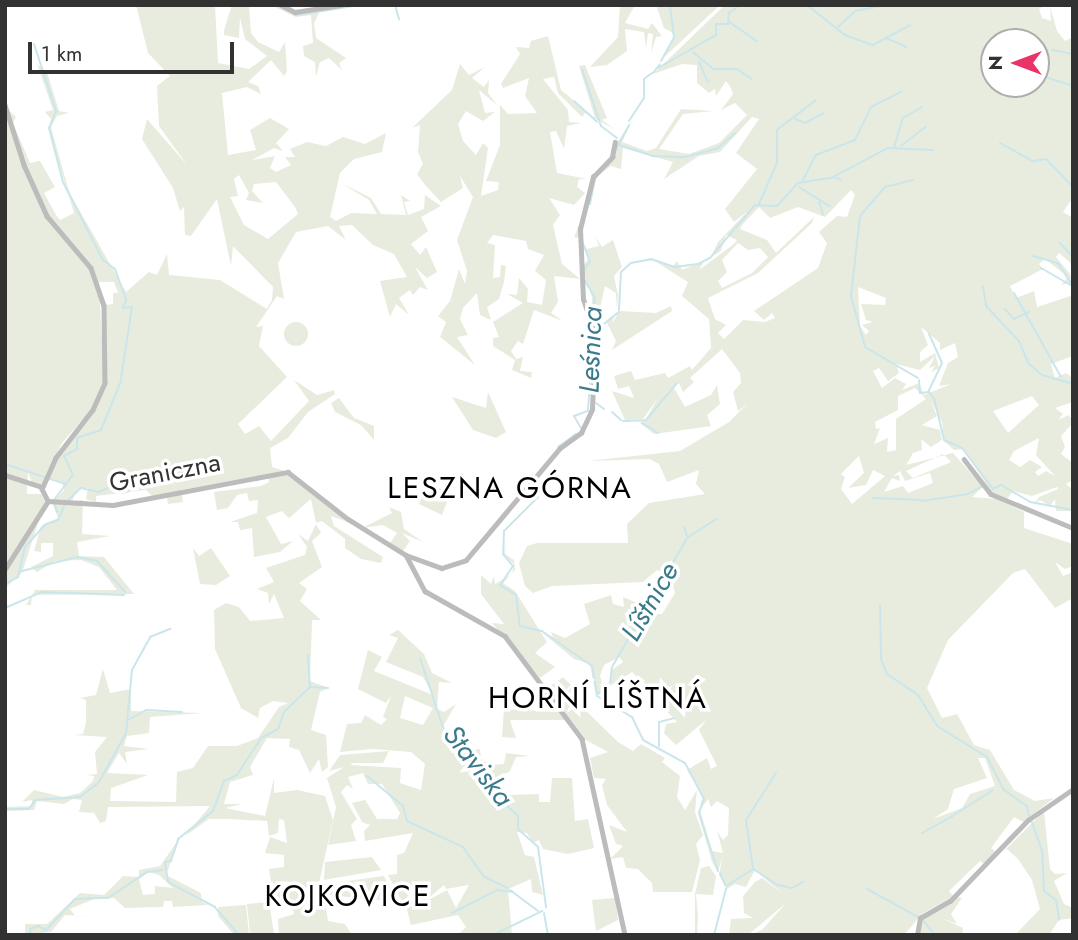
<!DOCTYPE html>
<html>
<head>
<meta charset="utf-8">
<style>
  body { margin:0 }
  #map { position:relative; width:1078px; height:940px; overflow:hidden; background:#fff; font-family:Jost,sans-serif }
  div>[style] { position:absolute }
  .green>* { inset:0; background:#e8ecde }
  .round { border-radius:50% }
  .stream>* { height:2px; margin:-1px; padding:0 1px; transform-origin:1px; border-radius:1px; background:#cae6ec }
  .secondary>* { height:4.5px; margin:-2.25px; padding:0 2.25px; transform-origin:2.25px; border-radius:2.25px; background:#bcbcbc }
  span { translate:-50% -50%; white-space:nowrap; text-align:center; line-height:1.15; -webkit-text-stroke:7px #fff; paint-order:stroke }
  .street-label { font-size:26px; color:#323232 }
  .water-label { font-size:28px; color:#397b8a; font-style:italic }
  .quarter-label { font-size:30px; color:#000; letter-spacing:2px }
  .frame { position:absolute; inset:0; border:7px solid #323232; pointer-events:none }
  .north { position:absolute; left:980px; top:28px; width:70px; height:70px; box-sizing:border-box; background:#fff; border:2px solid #adadad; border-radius:50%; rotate:270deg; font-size:19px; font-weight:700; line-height:28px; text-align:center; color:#323232 }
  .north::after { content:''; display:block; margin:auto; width:24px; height:32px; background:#e93467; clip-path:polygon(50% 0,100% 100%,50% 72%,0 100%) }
  .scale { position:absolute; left:28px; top:42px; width:206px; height:32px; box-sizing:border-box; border:4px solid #323232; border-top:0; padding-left:9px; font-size:21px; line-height:24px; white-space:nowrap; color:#323232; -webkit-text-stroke:5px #fff; paint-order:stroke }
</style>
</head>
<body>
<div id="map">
  <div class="green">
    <div style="clip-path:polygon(evenodd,136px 5px,215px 5px,218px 63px,249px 69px,267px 56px,245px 39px,240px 18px,239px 38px,224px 35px,224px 30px,232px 5px,249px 6px,251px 33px,258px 42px,279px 52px,285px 42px,287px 71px,284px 76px,271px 60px,248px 82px,258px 86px,261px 94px,247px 87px,222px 93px,228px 155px,256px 150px,250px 130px,270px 118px,289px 129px,276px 143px,283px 151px,274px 148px,252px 160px,275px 156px,270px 168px,276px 172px,291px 165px,285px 157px,295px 157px,290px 149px,307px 142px,326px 146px,343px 137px,365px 144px,386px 133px,382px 152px,354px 159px,340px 173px,330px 217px,336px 221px,351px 213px,377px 214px,369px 200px,341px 183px,371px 198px,381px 214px,406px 215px,401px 195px,410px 201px,404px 202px,408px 215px,424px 209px,425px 195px,441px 206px,421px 217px,428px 231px,411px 244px,420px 255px,426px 247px,437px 272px,427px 278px,415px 267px,428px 290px,420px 287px,413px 295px,410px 290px,399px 298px,409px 315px,396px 304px,390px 317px,380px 281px,407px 277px,394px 254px,373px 245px,352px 225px,339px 226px,346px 240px,328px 226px,296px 232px,278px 263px,284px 299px,277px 296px,256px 327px,263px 326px,259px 346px,287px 377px,238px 424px,245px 434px,259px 426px,271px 441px,309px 401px,294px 380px,317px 395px,334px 390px,335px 394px,308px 412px,288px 438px,270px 448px,272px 467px,285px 471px,181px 490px,183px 502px,168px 504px,166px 493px,152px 496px,146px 490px,96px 496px,96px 502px,86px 499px,88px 488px,78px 489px,72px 501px,83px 500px,82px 534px,110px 536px,77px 542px,79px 556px,104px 557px,134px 594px,32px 595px,31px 605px,26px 605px,35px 590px,117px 590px,99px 567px,81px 560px,55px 561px,37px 572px,31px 567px,53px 556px,53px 543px,41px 543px,41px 552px,34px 551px,41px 526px,58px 518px,52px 503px,64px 490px,62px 483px,48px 478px,64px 444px,94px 411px,105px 384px,105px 305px,113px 304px,113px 293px,118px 293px,114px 282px,99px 282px,104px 379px,92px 409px,62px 443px,42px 486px,32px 483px,28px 472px,27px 494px,41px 494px,45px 501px,22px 573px,5px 588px,5px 107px,16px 117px,13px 123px,30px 163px,40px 161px,55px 187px,44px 193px,56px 215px,60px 220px,74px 213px,49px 131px,51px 119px,45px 112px,53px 110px,37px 64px,47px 72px,59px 111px,69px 113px,57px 116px,51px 127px,69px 192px,126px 292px,149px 272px,157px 275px,167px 254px,169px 275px,220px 280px,267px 309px,272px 300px,273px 287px,233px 246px,231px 266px,217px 199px,191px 236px,185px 235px,184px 207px,180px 211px,173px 188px,142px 139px,147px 119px,187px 165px,159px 126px,157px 86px,170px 76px,148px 53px,136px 5px,239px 175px,249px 193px,246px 200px,263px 203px,252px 191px,254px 184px,276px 182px,295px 207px,298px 214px,268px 239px,244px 225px,230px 197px,238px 196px,234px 179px,239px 175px)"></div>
    <div style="clip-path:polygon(271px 5px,279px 5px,296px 14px,320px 11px,314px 23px,316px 38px,346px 58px,339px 63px,342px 70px,329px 58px,320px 62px,316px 77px,315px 62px,304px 56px,303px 46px,313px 43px,311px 15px,296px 17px)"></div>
    <div style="clip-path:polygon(620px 5px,635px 5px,625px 23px,648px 29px,652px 23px,662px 36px,656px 37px,651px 53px,653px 34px,648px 33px,646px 48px,644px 32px,625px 29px,627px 51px,607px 65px,590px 67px,618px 37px)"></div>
    <div style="clip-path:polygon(656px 5px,720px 5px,661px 60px,675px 34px,664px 28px)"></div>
    <div style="clip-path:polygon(evenodd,725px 5px,1045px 5px,1039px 9px,1042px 18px,1051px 21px,1050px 7px,1057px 31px,1065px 41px,1073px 37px,1073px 197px,1063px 212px,1073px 218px,1073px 265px,1059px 253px,1056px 257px,1070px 274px,1073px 288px,1069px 283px,1061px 285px,1068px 277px,1045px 259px,1039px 264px,1043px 269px,1010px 286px,1016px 298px,1034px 291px,1037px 307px,1073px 295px,1073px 356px,1051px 364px,1055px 378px,1066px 373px,1073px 378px,1073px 402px,1055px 408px,1063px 414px,1058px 420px,1069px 415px,1073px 423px,1061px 436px,1065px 447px,1061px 454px,1073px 463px,1073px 480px,1066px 484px,1073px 490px,1073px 511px,1056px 511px,1055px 499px,1050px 506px,1040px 500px,1034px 504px,1039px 497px,1058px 489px,1057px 487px,1032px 496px,1013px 491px,1006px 501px,993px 494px,963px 449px,954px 450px,944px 441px,942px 422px,930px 399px,937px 416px,922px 425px,940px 430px,942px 440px,931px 447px,921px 439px,922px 450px,913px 453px,906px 465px,953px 453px,983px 487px,972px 497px,997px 499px,1024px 512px,1024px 528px,1073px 544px,1073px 566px,1065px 569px,1055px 562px,1063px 576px,1073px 572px,1073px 598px,1055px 608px,1025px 569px,1013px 573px,948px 640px,927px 688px,942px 718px,957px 714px,974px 745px,990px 750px,1014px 790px,1035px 801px,1054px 798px,1023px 822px,1014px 817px,991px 848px,998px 854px,987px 866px,980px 861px,949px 891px,953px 896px,922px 914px,904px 935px,750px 935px,762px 930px,786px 903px,748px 935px,729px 935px,731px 919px,753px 918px,744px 913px,743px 896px,755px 882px,762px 878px,783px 894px,755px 870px,746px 887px,735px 884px,727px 889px,719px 875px,723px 854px,718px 872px,712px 862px,698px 813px,703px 796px,687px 770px,707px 758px,711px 769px,717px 766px,699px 730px,706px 720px,676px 745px,664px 733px,666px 724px,677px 722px,660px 704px,673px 685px,655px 694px,632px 672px,610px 686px,612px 670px,623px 662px,619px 657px,604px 665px,600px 676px,604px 689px,596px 696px,590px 664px,574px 659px,539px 630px,554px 640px,551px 632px,565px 638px,590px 624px,584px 604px,611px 595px,613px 604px,624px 607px,623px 597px,642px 605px,660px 593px,648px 614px,662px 614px,675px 593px,670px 576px,657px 570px,643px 582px,552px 586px,533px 593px,525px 586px,519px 563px,527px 546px,537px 543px,628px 543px,627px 524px,649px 503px,705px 494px,696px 484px,699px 470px,667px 482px,659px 464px,650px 459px,588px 461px,680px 451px,729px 422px,748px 403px,738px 411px,733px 392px,741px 383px,740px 373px,722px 349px,690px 378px,694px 382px,683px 392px,679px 383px,674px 388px,685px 407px,711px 395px,717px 385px,720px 404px,707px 415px,711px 426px,654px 434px,640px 423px,646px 419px,658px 398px,643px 419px,625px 420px,612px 391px,634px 398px,629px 386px,618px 389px,614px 376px,631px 371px,635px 380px,665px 373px,668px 378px,690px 366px,692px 370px,711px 348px,709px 319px,682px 296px,688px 282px,653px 260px,631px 263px,652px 258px,673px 266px,677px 261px,682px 270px,705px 260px,699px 270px,734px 244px,737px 240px,726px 235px,721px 251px,711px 257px,718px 242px,748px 211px,734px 222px,725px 209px,757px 169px,736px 153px,759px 119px,752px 117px,720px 152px,699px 156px,664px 179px,673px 162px,623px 148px,621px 169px,611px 166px,597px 176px,579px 238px,574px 237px,591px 197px,590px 179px,611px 163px,618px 141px,633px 119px,622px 142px,647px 151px,656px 148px,681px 109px,713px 111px,683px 114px,659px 149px,689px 154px,719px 143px,747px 115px,735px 103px,721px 110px,733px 94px,731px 88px,726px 81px,716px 96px,715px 89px,709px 93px,697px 83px,697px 65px,682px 64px,653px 74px,725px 5px,994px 42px,1036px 42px,1036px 84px,994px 84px,994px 42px,725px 5px,851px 190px,855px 195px,847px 217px,837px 216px,819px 232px,827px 243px,818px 268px,754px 311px,764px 320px,772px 313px,775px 318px,765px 322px,743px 320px,724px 339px,718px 333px,726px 325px,715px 319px,708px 298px,758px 273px,812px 223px,814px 217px,776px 253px,767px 240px,740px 229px,742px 225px,759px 207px,770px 218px,798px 207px,825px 217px,851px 190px,725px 5px,738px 243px,748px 250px,760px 248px,768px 257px,752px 273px,722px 288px,718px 281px,727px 272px,722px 260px,738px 243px,725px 5px,858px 287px,886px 298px,885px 305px,861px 304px,866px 320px,873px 322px,862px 325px,869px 331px,866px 335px,860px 326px,858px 287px,725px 5px,921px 327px,940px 343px,940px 350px,955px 343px,958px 357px,948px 363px,939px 386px,951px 384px,924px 395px,919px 383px,902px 390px,906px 384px,895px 378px,882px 388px,873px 371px,879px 368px,888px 381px,899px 373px,896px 364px,920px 370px,935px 356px,929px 368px,935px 366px,931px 372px,939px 368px,935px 353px,920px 362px,920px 352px,928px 345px,921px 327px,725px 5px,915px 388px,926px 399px,896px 419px,896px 450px,887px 452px,888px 438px,874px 444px,880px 428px,876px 429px,875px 422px,898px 410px,898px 396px,915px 388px,725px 5px,1032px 396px,1039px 405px,1008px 433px,993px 411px,1032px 396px,725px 5px,1039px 438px,1036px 455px,1055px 476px,1046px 471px,1038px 476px,1035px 472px,1042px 467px,1030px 460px,1020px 467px,1009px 460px,1014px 451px,1039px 438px,725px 5px,943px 454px,951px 462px,913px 478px,906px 471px,943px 454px,725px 5px,859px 456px,864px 473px,848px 488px,866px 485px,873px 470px,885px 476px,852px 504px,841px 489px,845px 477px,841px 474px,859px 456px,725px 5px,900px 471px,905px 481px,930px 473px,933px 483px,908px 493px,903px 486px,884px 492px,892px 478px,900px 481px,899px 475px,893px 476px,900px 471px,725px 5px,978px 758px,985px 758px,995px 786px,970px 794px,962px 808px,933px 819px,948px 809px,954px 789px,987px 778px,978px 758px,725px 5px,708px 799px,711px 807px,717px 801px,729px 808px,728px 835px,723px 840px,717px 831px,723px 853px,712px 851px,700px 810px,708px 799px)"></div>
    <div style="clip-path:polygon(548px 36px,561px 90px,595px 118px,579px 66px,585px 65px,607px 118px,602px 120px,614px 129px,585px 113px,582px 117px,558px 93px,554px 77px,543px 79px,568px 110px,569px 122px,581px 123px,567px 126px,564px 149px,556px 131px,550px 132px,557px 173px,587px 179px,579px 179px,577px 187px,585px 193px,574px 205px,549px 198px,560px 215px,553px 225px,562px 264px,580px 279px,554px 276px,558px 302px,551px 313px,563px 321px,534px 310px,523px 344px,518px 341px,511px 351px,516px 359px,523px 357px,520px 371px,532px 372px,531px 378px,512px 370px,515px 360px,493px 346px,493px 338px,499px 337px,493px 322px,523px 303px,507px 294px,517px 295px,519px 278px,528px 289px,527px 302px,542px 305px,546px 280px,535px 271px,544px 255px,528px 249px,526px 241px,493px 235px,487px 243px,495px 245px,493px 278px,500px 277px,501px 265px,506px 266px,504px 282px,499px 299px,487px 307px,491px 320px,480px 315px,477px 293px,463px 308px,460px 319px,468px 335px,457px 337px,475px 365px,440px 337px,446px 322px,438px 316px,450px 301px,459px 269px,465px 284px,467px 271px,457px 240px,473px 197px,460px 176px,463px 188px,441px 202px,425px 185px,417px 174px,423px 164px,418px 152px,420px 125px,412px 128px,452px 90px,460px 64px,469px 75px,485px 67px,472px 78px,484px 87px,489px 80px,488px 93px,497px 105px,479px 90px,485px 113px,495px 112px,483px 121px,466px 111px,458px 124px,463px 141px,476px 155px,483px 143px,488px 148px,481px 196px,498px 190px,499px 182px,486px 181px,500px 145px,500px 105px,508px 114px,537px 113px,525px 96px,529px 78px,503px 88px,501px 84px,520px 54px,516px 47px,529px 48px,531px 41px)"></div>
    <div style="clip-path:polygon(595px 236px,602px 247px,613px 240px,622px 267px,614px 276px,618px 295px,617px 310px,616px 293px,605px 286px,597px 321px,592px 320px,592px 297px,582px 268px,588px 259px,582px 240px,587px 249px,599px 246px)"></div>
    <div style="clip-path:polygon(671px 306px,672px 311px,612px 350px,616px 341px,606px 321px,615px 314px,612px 323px,620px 311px,656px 313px)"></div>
    <div class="round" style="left:284px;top:322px;width:24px;height:24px"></div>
    <div style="clip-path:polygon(488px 392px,506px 432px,496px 438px,473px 430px,452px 397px,486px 408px)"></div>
    <div style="clip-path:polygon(339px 398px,354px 418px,374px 426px,374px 440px,361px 425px,335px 412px,331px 403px)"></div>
    <div style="clip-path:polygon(286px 473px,353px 524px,331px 516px,334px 526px,383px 557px,381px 563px,361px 559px,345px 548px,345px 539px,322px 521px,316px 523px,311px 499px,289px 518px,282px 511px,266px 517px,281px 544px,293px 541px,280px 552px,254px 557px,252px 528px,240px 530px,238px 522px,230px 522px,257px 513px,258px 500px,249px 501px,247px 493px,237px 495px,228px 508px,217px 510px,214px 492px,261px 486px,269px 482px,268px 475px)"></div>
    <div style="clip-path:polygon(429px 482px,450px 494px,442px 515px,419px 504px)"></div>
    <div style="clip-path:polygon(389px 507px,401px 512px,404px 529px,423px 542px,402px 533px,410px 541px,403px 551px,390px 543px,397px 533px,383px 525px,362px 528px,392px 513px)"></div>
    <div style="clip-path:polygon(316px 524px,321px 533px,312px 541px,322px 567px,299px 583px,307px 589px,300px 601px,321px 620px,312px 620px,310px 681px,329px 688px,320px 692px,311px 730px,326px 735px,328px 767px,322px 772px,319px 759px,310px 773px,299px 750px,289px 747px,290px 739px,267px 738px,250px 767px,253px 775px,230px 782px,224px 804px,242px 804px,225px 808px,265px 816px,274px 778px,274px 793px,297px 790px,325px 796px,333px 820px,315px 901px,318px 906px,323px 886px,328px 921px,345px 924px,352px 935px,279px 935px,278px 919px,294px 914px,292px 904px,275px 906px,269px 869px,284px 867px,284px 855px,265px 853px,270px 837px,287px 843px,284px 820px,279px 819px,278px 833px,269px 836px,267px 821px,229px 819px,209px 819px,185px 836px,210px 806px,108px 807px,106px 821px,100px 823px,94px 813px,79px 812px,82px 800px,73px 799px,64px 804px,37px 801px,34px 810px,7px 811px,5px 821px,5px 807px,32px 806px,32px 800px,22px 802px,34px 790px,63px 797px,80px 793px,93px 781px,94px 776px,87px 775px,97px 774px,95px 752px,107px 737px,74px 735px,83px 734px,86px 723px,86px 700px,80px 698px,96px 695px,103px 669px,110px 693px,131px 689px,131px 711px,203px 713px,150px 717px,149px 733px,127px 736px,124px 746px,149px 749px,125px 752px,127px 764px,119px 753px,107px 773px,148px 775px,111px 788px,110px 801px,176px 802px,177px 772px,193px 768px,208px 746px,237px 746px,258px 738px,279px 707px,288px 703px,273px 701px,260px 708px,258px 718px,241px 708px,215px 649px,214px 610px,226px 603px,239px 607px,250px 621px,284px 618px,274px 594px,269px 604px,268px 593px,257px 589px,274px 582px,266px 568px,305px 555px,307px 547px,298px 534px,308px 541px)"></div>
    <div style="clip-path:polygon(506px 540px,505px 554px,514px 560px,515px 570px,503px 583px,515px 591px,547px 642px,535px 653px,555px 667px,540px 678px,492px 623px,504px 624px,481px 594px,481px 575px,491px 584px,494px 576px,495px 584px,512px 574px,514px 564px,504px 555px)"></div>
    <div style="clip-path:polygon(193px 548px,199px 556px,211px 548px,230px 576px,216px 585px,200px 584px)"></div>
    <div style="clip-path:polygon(evenodd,398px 630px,424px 654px,432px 673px,452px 683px,439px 682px,437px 709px,444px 712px,456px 704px,442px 728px,468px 734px,463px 751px,480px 749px,481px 759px,492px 765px,504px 764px,506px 753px,530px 756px,516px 757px,510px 771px,489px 783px,501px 782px,507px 795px,539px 794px,539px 802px,550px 802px,552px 778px,572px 778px,575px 821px,588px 819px,594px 848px,568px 854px,543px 849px,539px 840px,533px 843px,527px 833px,517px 832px,525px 855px,534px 857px,543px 895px,532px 892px,531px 879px,508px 889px,512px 935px,458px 935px,466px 927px,458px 915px,411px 925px,405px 902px,432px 898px,447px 890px,456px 908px,469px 885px,446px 889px,444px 885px,430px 897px,402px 901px,388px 875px,397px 874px,397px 855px,404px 853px,413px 833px,365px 841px,364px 831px,370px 825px,362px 822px,352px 803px,365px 800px,377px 819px,397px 819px,400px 813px,382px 784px,368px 784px,363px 773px,348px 777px,353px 789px,347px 785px,341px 792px,357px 819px,351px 825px,356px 841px,328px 845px,336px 807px,327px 778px,344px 767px,329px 771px,340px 755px,389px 751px,383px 763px,353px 763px,350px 765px,401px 768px,400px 783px,421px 790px,425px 764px,411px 752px,373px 749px,340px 752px,347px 724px,361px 723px,365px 715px,381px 725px,387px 719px,383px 717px,391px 696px,386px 703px,358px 689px,368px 650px,382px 657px,374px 671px,433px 695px,423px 677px,386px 662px,398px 638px,389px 635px,398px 630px,405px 696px,433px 708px,423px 725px,400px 718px,405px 696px)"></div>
    <div style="clip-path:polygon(563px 677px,571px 685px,567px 689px,568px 691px,575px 684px,582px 693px,581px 700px,568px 708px,567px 713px,579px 704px,618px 742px,633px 751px,641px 744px,665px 758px,662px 762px,680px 776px,677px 797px,685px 810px,697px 790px,695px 812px,703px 835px,696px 844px,700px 860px,692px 892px,653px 892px,652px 883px,638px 869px,626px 868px,623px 857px,610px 859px,623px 846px,616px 844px,609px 825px,627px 832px,607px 805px,602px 785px,606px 779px,594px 778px,590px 758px,608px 752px,586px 740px,558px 703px,564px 703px,559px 697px,548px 688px)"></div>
    <div style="clip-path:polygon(504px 709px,559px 712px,566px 720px,510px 720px,516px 738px,502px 737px)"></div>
    <div style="clip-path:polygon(1044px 811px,1050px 869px,1055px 874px,1067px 873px,1054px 881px,1064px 904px,1073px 908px,1073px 918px,1059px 920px,1049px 935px,1015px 935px,1040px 909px,1032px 880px,1018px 859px,1007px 849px,1003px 852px)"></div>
    <div style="clip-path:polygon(evenodd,181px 836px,166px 875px,201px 893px,202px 902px,208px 905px,173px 907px,172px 901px,164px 901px,163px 907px,125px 908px,114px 898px,94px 899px,70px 909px,75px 916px,93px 917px,65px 915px,51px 932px,20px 935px,25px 934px,25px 924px,47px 924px,80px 893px,104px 895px,123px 876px,139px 877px,139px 870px,160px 866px,181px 836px,149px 872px,159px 875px,173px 888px,155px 886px,155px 894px,143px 895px,139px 879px,149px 872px)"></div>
    <div style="clip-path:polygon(372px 857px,381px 870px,324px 880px,325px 862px)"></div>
    <div style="clip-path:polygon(709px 866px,716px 876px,713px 895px,696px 894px,698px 916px,697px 935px,644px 933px,695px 933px,695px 894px,701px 868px)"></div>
    <div style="clip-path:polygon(384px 876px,397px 902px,330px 895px,325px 884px)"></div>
    <div style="clip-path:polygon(957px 897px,962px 898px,951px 914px,957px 924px,941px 918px,963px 928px,962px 935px,971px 935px,919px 935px,922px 917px)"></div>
    <div style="clip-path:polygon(615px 898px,618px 920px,596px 931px,592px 900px)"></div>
    <div style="clip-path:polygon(269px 902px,274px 934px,250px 934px,247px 904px)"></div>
    <div style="clip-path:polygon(246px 905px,249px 934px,234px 935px,218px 916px,218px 907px)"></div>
  </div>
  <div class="stream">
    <div style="left:395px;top:5px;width:15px;rotate:74deg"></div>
    <div style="left:807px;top:5px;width:48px;rotate:38.3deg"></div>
    <div style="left:845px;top:35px;width:30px;rotate:20deg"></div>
    <div style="left:873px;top:45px;width:42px;rotate:-28.4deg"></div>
    <div style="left:287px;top:10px;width:12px;rotate:24deg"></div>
    <div style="left:298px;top:15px;width:62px;rotate:-9.3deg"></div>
    <div style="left:728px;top:21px;width:35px;rotate:35deg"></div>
    <div style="left:838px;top:27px;width:23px;rotate:-43deg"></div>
    <div style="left:855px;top:11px;width:33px;rotate:-11deg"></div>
    <div style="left:886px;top:38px;width:22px;rotate:24deg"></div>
    <div style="left:34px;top:44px;width:71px;rotate:71.8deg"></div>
    <div style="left:56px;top:111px;width:18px;rotate:112deg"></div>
    <div style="left:49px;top:128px;width:56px;rotate:75.5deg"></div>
    <div style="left:63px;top:182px;width:88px;rotate:62.9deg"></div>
    <div style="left:103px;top:260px;width:15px;rotate:37deg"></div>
    <div style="left:115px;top:269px;width:33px;rotate:70deg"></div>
    <div style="left:126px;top:300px;width:9px;rotate:111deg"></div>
    <div style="left:123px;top:308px;width:9px;rotate:-6deg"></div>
    <div style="left:132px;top:307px;width:72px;rotate:98.8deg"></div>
    <div style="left:1052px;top:50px;width:21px;rotate:11deg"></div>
    <div style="left:693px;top:52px;width:26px;rotate:40deg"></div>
    <div style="left:713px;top:69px;width:24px"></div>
    <div style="left:737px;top:69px;width:18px;rotate:34deg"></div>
    <div style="left:661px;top:61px;width:26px;rotate:-61deg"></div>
    <div style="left:674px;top:38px;width:33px;rotate:-97deg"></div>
    <div style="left:699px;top:62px;width:22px;rotate:66deg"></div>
    <div style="left:658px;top:68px;width:67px;rotate:-29.6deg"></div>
    <div style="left:716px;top:35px;width:11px;rotate:-90deg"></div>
    <div style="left:716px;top:24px;width:12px"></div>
    <div style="left:728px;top:24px;width:11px;rotate:-85deg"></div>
    <div style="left:729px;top:13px;width:14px;rotate:-36deg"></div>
    <div style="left:582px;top:69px;width:60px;rotate:71.6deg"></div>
    <div style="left:601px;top:126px;width:20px;rotate:37deg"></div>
    <div style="left:653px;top:73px;width:11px;rotate:-52deg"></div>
    <div style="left:1036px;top:74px;width:39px;rotate:18deg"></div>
    <div style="left:574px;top:101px;width:31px;rotate:42deg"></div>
    <div style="left:795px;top:119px;width:11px;rotate:22deg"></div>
    <div style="left:805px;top:123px;width:21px;rotate:-28deg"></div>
    <div style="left:629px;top:121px;width:27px;rotate:-57deg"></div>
    <div style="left:644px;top:98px;width:19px;rotate:-90deg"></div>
    <div style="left:644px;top:79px;width:10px;rotate:-37deg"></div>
    <div style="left:1000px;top:143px;width:38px;rotate:29deg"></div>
    <div style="left:1033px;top:161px;width:13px;rotate:-9deg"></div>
    <div style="left:1046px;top:159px;width:39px;rotate:46deg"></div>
    <div style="left:619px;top:145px;width:35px;rotate:18deg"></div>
    <div style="left:652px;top:156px;width:33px;rotate:2deg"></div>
    <div style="left:685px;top:157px;width:34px;rotate:-15deg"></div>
    <div style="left:718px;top:148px;width:23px;rotate:-41deg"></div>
    <div style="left:901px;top:146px;width:31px;rotate:-38deg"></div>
    <div style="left:894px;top:147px;width:30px;rotate:-73deg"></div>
    <div style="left:903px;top:118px;width:22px;rotate:-30deg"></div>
    <div style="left:608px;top:165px;width:45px;rotate:-62.3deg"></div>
    <div style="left:833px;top:177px;width:9px;rotate:18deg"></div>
    <div style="left:803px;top:180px;width:28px;rotate:-63deg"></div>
    <div style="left:816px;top:155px;width:42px;rotate:-21deg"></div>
    <div style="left:855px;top:140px;width:37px;rotate:-64deg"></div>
    <div style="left:871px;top:107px;width:34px;rotate:-27deg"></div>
    <div style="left:913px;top:180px;width:29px;rotate:166deg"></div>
    <div style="left:885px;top:187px;width:38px;rotate:131deg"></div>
    <div style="left:860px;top:216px;width:81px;rotate:96.4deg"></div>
    <div style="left:851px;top:296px;width:53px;rotate:74.6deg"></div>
    <div style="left:865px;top:347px;width:61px;rotate:30.3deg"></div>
    <div style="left:799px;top:187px;width:36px;rotate:32deg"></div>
    <div style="left:819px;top:202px;width:13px;rotate:72deg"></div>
    <div style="left:590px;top:204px;width:25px;rotate:-79deg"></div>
    <div style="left:759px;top:204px;width:45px;rotate:-66.3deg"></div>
    <div style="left:777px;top:163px;width:33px;rotate:-90deg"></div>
    <div style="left:777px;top:130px;width:49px;rotate:-37.6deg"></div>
    <div style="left:1060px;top:243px;width:19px;rotate:47deg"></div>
    <div style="left:583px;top:244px;width:18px;rotate:68deg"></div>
    <div style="left:590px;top:261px;width:11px;rotate:124deg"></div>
    <div style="left:1033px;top:256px;width:26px;rotate:16deg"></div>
    <div style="left:1058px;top:263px;width:27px;rotate:57deg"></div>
    <div style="left:1041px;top:268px;width:34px;rotate:30deg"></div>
    <div style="left:584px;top:279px;width:22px;rotate:60deg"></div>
    <div style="left:595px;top:298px;width:22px;rotate:98deg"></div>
    <div style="left:983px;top:286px;width:20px;rotate:81deg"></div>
    <div style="left:986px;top:306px;width:48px;rotate:46.7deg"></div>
    <div style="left:1019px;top:341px;width:25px;rotate:67deg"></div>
    <div style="left:1029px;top:364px;width:17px;rotate:40deg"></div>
    <div style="left:1042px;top:375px;width:32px;rotate:16deg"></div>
    <div style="left:1014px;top:293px;width:96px;rotate:60.8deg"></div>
    <div style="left:1005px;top:309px;width:13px;rotate:48deg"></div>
    <div style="left:1014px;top:319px;width:17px;rotate:-25deg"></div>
    <div style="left:619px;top:310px;width:38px;rotate:-87deg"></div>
    <div style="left:621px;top:272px;width:13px;rotate:-42deg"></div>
    <div style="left:631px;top:263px;width:20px;rotate:-11deg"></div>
    <div style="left:651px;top:259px;width:24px;rotate:19deg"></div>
    <div style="left:674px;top:267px;width:24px;rotate:-7deg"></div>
    <div style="left:698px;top:264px;width:13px;rotate:-27deg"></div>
    <div style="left:710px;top:258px;width:70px;rotate:-49.7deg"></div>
    <div style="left:755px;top:205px;width:22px;rotate:3deg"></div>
    <div style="left:777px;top:206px;width:31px;rotate:-48deg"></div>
    <div style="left:798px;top:183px;width:33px;rotate:-9deg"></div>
    <div style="left:831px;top:178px;width:64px;rotate:-27.8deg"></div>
    <div style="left:888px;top:148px;width:45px;rotate:2.5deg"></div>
    <div style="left:596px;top:330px;width:29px;rotate:-38deg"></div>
    <div style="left:919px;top:380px;width:13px;rotate:86deg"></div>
    <div style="left:920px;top:393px;width:9px;rotate:-6deg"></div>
    <div style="left:929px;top:392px;width:8px;rotate:50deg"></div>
    <div style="left:934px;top:398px;width:43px;rotate:76.6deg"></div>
    <div style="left:944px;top:440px;width:20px;rotate:24deg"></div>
    <div style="left:962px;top:448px;width:51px;rotate:52.9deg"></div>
    <div style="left:993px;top:489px;width:9px;rotate:-27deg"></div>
    <div style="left:1001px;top:485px;width:34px;rotate:30deg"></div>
    <div style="left:1030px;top:502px;width:44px;rotate:10.5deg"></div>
    <div style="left:929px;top:390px;width:30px;rotate:-64deg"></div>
    <div style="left:942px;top:363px;width:32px;rotate:-114deg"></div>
    <div style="left:596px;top:403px;width:10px;rotate:37deg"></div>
    <div style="left:612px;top:412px;width:12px;rotate:42deg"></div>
    <div style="left:623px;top:421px;width:23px;rotate:-2deg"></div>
    <div style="left:646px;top:420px;width:48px;rotate:-50deg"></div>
    <div style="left:642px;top:423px;width:19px;rotate:32deg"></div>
    <div style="left:581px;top:428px;width:14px;rotate:-120deg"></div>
    <div style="left:574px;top:416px;width:15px;rotate:-20deg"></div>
    <div style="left:588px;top:411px;width:62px;rotate:-86.3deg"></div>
    <div style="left:558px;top:447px;width:22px;rotate:-36deg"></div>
    <div style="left:5px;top:464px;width:63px;rotate:18.4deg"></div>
    <div style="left:531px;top:484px;width:15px;rotate:62deg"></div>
    <div style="left:538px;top:497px;width:48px;rotate:135deg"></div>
    <div style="left:504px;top:531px;width:23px;rotate:92deg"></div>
    <div style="left:503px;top:554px;width:16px;rotate:50deg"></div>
    <div style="left:513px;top:566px;width:23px;rotate:124deg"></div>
    <div style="left:500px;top:585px;width:19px;rotate:32deg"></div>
    <div style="left:516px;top:595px;width:31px;rotate:83deg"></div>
    <div style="left:520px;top:626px;width:23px;rotate:13deg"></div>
    <div style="left:542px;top:631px;width:61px;rotate:35deg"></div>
    <div style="left:592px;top:666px;width:29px;rotate:80deg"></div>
    <div style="left:873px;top:498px;width:49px;rotate:2.3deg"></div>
    <div style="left:68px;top:500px;width:18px;rotate:-43deg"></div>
    <div style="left:81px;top:488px;width:18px;rotate:13deg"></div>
    <div style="left:99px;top:492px;width:12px;rotate:-24deg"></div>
    <div style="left:110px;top:487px;width:13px;rotate:27deg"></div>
    <div style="left:122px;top:493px;width:19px;rotate:-18deg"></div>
    <div style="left:922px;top:501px;width:47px;rotate:-8.7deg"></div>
    <div style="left:968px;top:494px;width:18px;rotate:-29deg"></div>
    <div style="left:57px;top:512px;width:12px;rotate:-104deg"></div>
    <div style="left:54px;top:500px;width:31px;rotate:-53deg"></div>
    <div style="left:73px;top:475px;width:21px;rotate:-115deg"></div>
    <div style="left:64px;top:456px;width:15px;rotate:-28deg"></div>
    <div style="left:77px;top:449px;width:11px;rotate:-90deg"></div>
    <div style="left:77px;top:438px;width:25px;rotate:-18deg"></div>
    <div style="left:101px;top:430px;width:53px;rotate:-67.8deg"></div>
    <div style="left:684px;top:527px;width:9px;rotate:72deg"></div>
    <div style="left:22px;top:571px;width:57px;rotate:-14.3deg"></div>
    <div style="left:77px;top:557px;width:20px;rotate:11deg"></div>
    <div style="left:97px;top:561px;width:42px;rotate:47.9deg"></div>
    <div style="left:5px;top:584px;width:15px;rotate:-28deg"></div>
    <div style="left:18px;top:577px;width:31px;rotate:-77deg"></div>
    <div style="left:25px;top:547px;width:31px;rotate:-48deg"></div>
    <div style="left:46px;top:524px;width:13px;rotate:-18deg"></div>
    <div style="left:58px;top:520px;width:17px;rotate:-66deg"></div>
    <div style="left:880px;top:605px;width:54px;rotate:88.9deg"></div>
    <div style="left:881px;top:659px;width:16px;rotate:68deg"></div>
    <div style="left:887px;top:674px;width:37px;rotate:34deg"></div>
    <div style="left:918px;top:695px;width:36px;rotate:58deg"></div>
    <div style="left:937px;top:726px;width:59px;rotate:31.8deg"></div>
    <div style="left:987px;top:757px;width:37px;rotate:63deg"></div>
    <div style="left:1004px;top:790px;width:28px;rotate:35deg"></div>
    <div style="left:1027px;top:806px;width:10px;rotate:79deg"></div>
    <div style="left:5px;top:608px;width:40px;rotate:-23.4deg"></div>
    <div style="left:42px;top:592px;width:82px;rotate:2.1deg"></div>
    <div style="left:420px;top:658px;width:73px;rotate:71.6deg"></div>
    <div style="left:443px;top:727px;width:34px;rotate:56deg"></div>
    <div style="left:462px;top:755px;width:24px;rotate:28deg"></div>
    <div style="left:483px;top:766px;width:33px;rotate:67deg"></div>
    <div style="left:496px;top:796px;width:30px;rotate:42deg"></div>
    <div style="left:518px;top:816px;width:13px;rotate:90deg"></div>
    <div style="left:518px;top:829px;width:27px;rotate:42deg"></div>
    <div style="left:538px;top:847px;width:61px;rotate:82.4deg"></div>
    <div style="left:310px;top:687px;width:18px;rotate:3deg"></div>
    <div style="left:598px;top:694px;width:16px;rotate:-43deg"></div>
    <div style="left:610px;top:683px;width:16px;rotate:-83deg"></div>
    <div style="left:612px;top:667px;width:149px;rotate:-59.8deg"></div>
    <div style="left:687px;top:538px;width:35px;rotate:-33deg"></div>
    <div style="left:597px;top:696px;width:41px;rotate:31deg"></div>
    <div style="left:632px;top:717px;width:25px;rotate:64deg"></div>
    <div style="left:643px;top:740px;width:48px;rotate:28.7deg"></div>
    <div style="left:685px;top:763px;width:41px;rotate:62.2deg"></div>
    <div style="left:704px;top:799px;width:15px;rotate:110deg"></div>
    <div style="left:699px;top:813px;width:61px;rotate:71.9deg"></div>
    <div style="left:128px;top:720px;width:21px;rotate:-29deg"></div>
    <div style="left:146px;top:710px;width:36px;rotate:3deg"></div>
    <div style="left:659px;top:746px;width:24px;rotate:-90deg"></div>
    <div style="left:659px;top:722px;width:16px;rotate:-14deg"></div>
    <div style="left:367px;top:776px;width:47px;rotate:39.8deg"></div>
    <div style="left:403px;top:806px;width:16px;rotate:75deg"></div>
    <div style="left:407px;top:821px;width:62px;rotate:24.9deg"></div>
    <div style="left:463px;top:847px;width:35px;rotate:55deg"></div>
    <div style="left:483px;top:876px;width:28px;rotate:26deg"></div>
    <div style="left:5px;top:809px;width:24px"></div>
    <div style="left:29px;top:809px;width:11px;rotate:-56deg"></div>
    <div style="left:35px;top:800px;width:45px;rotate:-3.8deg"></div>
    <div style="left:80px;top:797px;width:24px;rotate:-38deg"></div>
    <div style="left:99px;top:782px;width:56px;rotate:-61.1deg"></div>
    <div style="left:126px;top:733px;width:63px;rotate:-84.6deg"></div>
    <div style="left:132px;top:670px;width:38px;rotate:-61deg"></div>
    <div style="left:150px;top:637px;width:22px;rotate:-22deg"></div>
    <div style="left:5px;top:814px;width:1px;rotate:90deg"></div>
    <div style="left:954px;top:815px;width:46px;rotate:-32.7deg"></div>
    <div style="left:1031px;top:820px;width:32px;rotate:70deg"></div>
    <div style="left:1042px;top:850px;width:41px;rotate:87.2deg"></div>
    <div style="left:1044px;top:891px;width:15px;rotate:37deg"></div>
    <div style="left:1056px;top:900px;width:20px;rotate:81deg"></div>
    <div style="left:922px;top:833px;width:35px;rotate:-29deg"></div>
    <div style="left:753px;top:869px;width:30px;rotate:33deg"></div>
    <div style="left:778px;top:885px;width:14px;rotate:12deg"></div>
    <div style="left:792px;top:888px;width:13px;rotate:-29deg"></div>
    <div style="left:720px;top:873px;width:13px;rotate:67deg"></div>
    <div style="left:726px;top:886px;width:32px;rotate:-32deg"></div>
    <div style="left:753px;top:869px;width:49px;rotate:-98.1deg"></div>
    <div style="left:746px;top:820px;width:56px;rotate:-57.4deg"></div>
    <div style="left:867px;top:889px;width:58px;rotate:28.8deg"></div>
    <div style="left:510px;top:890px;width:35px;rotate:37deg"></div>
    <div style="left:452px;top:913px;width:51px;rotate:-27.1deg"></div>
    <div style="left:497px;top:890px;width:16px;rotate:7deg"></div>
    <div style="left:544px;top:913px;width:22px;rotate:80deg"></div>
    <div style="left:922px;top:919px;width:21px;rotate:51deg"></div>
    <div style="left:27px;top:935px;width:1px"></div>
    <div style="left:31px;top:935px;width:6px;rotate:-99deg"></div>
    <div style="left:30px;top:929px;width:9px;rotate:-21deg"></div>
    <div style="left:38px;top:926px;width:9px;rotate:27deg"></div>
    <div style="left:46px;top:930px;width:42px;rotate:-46.9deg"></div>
    <div style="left:75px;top:899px;width:33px;rotate:-2deg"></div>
    <div style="left:108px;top:898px;width:47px;rotate:-33.7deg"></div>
    <div style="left:147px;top:872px;width:16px;rotate:-7deg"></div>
    <div style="left:239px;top:935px;width:37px;rotate:-131deg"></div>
    <div style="left:215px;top:907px;width:53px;rotate:-152deg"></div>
    <div style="left:168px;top:882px;width:20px;rotate:-99deg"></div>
    <div style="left:165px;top:862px;width:6px;rotate:-9deg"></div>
    <div style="left:171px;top:861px;width:23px;rotate:-72deg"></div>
    <div style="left:178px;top:839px;width:45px;rotate:-38.7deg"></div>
    <div style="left:213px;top:811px;width:32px;rotate:-70deg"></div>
    <div style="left:224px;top:781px;width:14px;rotate:-25deg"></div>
    <div style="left:237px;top:775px;width:44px;rotate:-57deg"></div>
    <div style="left:261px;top:738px;width:19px;rotate:-28deg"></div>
    <div style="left:278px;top:729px;width:18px;rotate:-71deg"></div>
    <div style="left:284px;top:712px;width:36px;rotate:-44deg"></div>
    <div style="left:310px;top:687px;width:32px;rotate:-94deg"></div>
    <div style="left:493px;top:935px;width:55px;rotate:-26.1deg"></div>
    <div style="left:714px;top:935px;width:48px;rotate:-75.4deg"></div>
  </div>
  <div class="secondary">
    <div style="left:281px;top:5px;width:16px;rotate:27deg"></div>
    <div style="left:295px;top:12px;width:47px;rotate:-8.7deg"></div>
    <div style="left:5px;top:105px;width:63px;rotate:72.4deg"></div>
    <div style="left:24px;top:165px;width:56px;rotate:65.7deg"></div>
    <div style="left:47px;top:216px;width:68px;rotate:49.8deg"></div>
    <div style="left:91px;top:268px;width:39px;rotate:71deg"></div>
    <div style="left:104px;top:305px;width:78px;rotate:89.3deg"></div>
    <div style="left:105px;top:383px;width:30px;rotate:114deg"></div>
    <div style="left:93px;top:410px;width:61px;rotate:127.6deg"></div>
    <div style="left:56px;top:458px;width:34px;rotate:114deg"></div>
    <div style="left:42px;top:489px;width:13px;rotate:63deg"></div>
    <div style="left:964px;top:459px;width:44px;rotate:52.4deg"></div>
    <div style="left:991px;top:494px;width:89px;rotate:22.5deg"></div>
    <div style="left:5px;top:475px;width:39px;rotate:18deg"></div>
    <div style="left:48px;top:501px;width:65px;rotate:3.5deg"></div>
    <div style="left:113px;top:505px;width:178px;rotate:-10.7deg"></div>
    <div style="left:288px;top:472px;width:76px;rotate:38.1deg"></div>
    <div style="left:348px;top:519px;width:68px;rotate:31.8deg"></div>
    <div style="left:406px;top:555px;width:38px;rotate:20deg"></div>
    <div style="left:442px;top:568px;width:25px;rotate:-18deg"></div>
    <div style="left:466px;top:560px;width:146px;rotate:-50deg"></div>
    <div style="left:560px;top:448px;width:26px;rotate:-36deg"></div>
    <div style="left:581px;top:433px;width:26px;rotate:-65deg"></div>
    <div style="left:592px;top:409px;width:73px;rotate:-87.6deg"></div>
    <div style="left:595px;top:336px;width:38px;rotate:-108deg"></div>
    <div style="left:583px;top:300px;width:71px;rotate:-92.4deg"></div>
    <div style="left:580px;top:229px;width:54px;rotate:-76deg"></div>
    <div style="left:593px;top:177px;width:28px;rotate:-46deg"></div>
    <div style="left:612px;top:157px;width:15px;rotate:-79deg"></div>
    <div style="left:406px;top:555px;width:41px;rotate:62.2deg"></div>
    <div style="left:425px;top:591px;width:92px;rotate:29.4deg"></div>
    <div style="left:505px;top:636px;width:129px;rotate:53.2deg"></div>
    <div style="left:582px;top:739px;width:201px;rotate:77.6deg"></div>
    <div style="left:5px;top:569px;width:80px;rotate:-57.7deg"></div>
    <div style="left:917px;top:935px;width:17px;rotate:-80deg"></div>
    <div style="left:920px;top:918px;width:34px;rotate:-30deg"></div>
    <div style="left:950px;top:901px;width:112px;rotate:-46.1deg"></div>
    <div style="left:1028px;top:820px;width:55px;rotate:-34.6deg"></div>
  </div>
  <div class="street-label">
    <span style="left:165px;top:473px;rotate:-11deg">Graniczna</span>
  </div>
  <div class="water-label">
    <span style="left:591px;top:350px;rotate:-88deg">Leśnica</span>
    <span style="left:650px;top:602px;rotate:-60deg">Líštnice</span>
    <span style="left:478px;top:766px;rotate:52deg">Staviska</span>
  </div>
  <div class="quarter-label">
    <span style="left:510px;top:488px">LESZNA GÓRNA</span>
    <span style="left:598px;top:698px">HORNÍ LÍŠTNÁ</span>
    <span style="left:348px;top:896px">KOJKOVICE</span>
  </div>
  <div class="frame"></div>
  <div class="north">N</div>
  <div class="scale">1 km</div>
</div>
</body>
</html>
